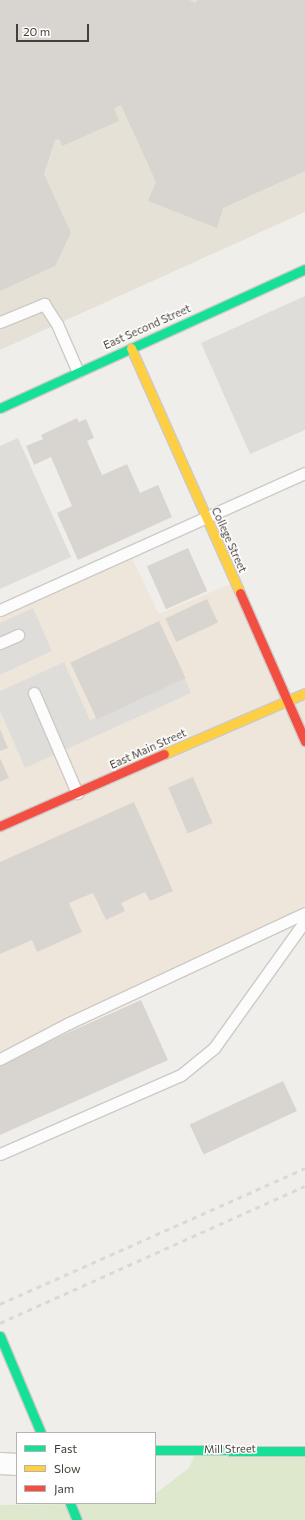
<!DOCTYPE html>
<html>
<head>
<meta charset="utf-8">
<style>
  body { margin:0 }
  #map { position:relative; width:305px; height:1520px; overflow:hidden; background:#f0eeea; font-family:Commissioner,sans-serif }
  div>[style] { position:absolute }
  .commercial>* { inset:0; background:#efe6db }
  .education>* { inset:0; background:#e6e1d6 }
  .green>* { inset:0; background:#dee8cc }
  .parking>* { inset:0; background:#dfddda }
  .building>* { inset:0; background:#d8d5d1; transform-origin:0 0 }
  .roads { filter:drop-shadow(1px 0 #cdcac6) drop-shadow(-1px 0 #cdcac6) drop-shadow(0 1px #cdcac6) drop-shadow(0 -1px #cdcac6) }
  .lane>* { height:11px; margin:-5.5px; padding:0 5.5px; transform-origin:5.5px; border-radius:5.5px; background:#fdfcfc }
  .street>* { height:21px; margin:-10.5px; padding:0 10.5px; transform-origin:10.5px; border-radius:10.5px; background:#fdfcfc }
  .fast>* { height:9px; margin:-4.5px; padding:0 4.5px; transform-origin:4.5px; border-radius:4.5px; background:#16e098 }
  .slow>* { height:9px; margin:-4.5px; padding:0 4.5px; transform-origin:4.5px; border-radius:4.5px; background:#ffcf43 }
  .jam>* { height:9px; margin:-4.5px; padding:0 4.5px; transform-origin:4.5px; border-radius:4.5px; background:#f24e42 }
  .rail>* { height:3px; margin-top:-1.5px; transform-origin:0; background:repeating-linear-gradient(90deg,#d9d9d8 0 5px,transparent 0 10px) }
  span { translate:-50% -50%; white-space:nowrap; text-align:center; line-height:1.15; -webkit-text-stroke:3px #fff; paint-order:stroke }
  .street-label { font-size:11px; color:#453f37 }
  .legend { position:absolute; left:16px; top:1432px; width:140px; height:72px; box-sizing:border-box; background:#fff; border:1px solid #b5b2af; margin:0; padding:5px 7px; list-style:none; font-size:12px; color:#453f37 }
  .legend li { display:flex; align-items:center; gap:8px; height:20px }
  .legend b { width:20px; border:1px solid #b5b2af }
  .scale { position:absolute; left:16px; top:24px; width:73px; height:18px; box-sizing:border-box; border:2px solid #453f37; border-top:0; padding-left:5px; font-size:12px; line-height:14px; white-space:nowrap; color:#453f37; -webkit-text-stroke:3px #fff; paint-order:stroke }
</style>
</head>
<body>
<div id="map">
  <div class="commercial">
    <div style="clip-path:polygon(129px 552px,159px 614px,235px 582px,287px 701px,305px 693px,305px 913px,0 1059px,0 610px)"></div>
  </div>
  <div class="education">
    <div style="clip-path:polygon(0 0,305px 0,305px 212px,0 350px)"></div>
  </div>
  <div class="green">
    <div style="clip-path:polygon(197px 1450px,305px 1451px,305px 1520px,0 1520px,0 1505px,155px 1503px,155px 1494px,189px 1468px)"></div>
  </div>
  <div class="parking">
    <div style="clip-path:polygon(305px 296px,305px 430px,250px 454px,201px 343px)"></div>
    <div style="clip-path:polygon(18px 438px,71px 557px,0 589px,0 446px)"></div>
    <div style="clip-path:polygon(33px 608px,52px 651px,0 675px,0 623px)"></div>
    <div style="clip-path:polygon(64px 662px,90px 720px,185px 678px,191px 693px,25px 768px,0 711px,0 691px)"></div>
  </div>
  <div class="building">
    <div style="clip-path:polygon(0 0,189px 0,196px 3px,197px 0,305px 0,305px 171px,223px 208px,217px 228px,148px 201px,156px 182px,121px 105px,114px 108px,119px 121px,62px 146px,59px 139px,55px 140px,44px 174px,71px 233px,55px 266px,0 291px)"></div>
    <div style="clip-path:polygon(77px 418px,79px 422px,86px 419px,94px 438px,87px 441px,102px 475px,127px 464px,140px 493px,158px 485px,172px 517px,78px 560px,57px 513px,72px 506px,51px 457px,34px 465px,26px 446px,43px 439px,41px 435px)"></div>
    <div style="left:188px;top:548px;width:47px;height:45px;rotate:66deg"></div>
    <div style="left:207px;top:599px;width:26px;height:46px;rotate:65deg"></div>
    <div style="left:159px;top:621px;width:63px;height:98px;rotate:65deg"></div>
    <div style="clip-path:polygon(0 729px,8px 748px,0 751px)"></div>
    <div style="clip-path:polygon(0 758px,9px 778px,0 782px)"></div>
    <div style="left:193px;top:777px;width:50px;height:27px;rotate:67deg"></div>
    <div style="clip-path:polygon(134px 802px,173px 891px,150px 901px,145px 892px,121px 903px,125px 911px,106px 920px,93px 893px,69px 903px,82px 932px,37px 952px,32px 940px,0 954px,0 862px)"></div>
    <div style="clip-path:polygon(141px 1000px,168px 1060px,0 1135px,0 1063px)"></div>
    <div style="left:283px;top:1081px;width:33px;height:103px;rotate:65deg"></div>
  </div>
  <div class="roads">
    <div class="lane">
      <div style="left:0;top:322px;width:48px;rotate:-22.2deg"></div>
      <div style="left:44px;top:304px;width:24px;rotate:57deg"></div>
      <div style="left:57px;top:324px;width:52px;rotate:66.4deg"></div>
      <div style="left:0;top:610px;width:334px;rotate:-24.2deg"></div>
      <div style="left:0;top:643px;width:20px;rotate:-24deg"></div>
      <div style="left:34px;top:693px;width:109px;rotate:66.7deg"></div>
      <div style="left:0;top:1059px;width:78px;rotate:-27.6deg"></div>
      <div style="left:69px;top:1023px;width:260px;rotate:-25deg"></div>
      <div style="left:0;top:1154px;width:197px;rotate:-23.6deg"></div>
      <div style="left:181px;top:1075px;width:43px;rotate:-39.3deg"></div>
      <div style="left:214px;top:1048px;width:156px;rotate:-54.4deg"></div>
    </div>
    <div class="street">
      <div style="left:0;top:1463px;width:17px;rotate:3deg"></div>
    </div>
    <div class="fast">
      <div style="left:0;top:408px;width:335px;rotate:-24.5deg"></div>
      <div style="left:0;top:1336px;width:105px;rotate:67.1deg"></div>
      <div style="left:155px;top:1450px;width:150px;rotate:0.4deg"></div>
      <div style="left:70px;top:1503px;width:18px;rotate:68deg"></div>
    </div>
    <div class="slow">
      <div style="left:131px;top:348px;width:268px;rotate:66deg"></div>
      <div style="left:164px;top:754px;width:154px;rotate:-23.4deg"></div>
    </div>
    <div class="jam">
      <div style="left:240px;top:593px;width:162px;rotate:66.3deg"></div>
      <div style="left:0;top:826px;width:179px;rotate:-23.7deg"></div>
    </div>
  </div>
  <div class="rail">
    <div style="left:0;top:1304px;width:334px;rotate:-24deg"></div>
    <div style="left:0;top:1323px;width:334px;rotate:-24.2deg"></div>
  </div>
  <div class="street-label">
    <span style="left:147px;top:327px;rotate:-24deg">East Second Street</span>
    <span style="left:229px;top:540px;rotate:66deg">College Street</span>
    <span style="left:148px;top:749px;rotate:-24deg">East Main Street</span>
    <span style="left:230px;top:1449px;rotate:-1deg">Mill Street</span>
  </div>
  <ul class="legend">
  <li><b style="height:5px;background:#16e098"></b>Fast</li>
  <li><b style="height:5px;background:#ffcf43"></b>Slow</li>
  <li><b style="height:5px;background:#f24e42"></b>Jam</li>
  </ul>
  <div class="scale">20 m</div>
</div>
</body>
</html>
